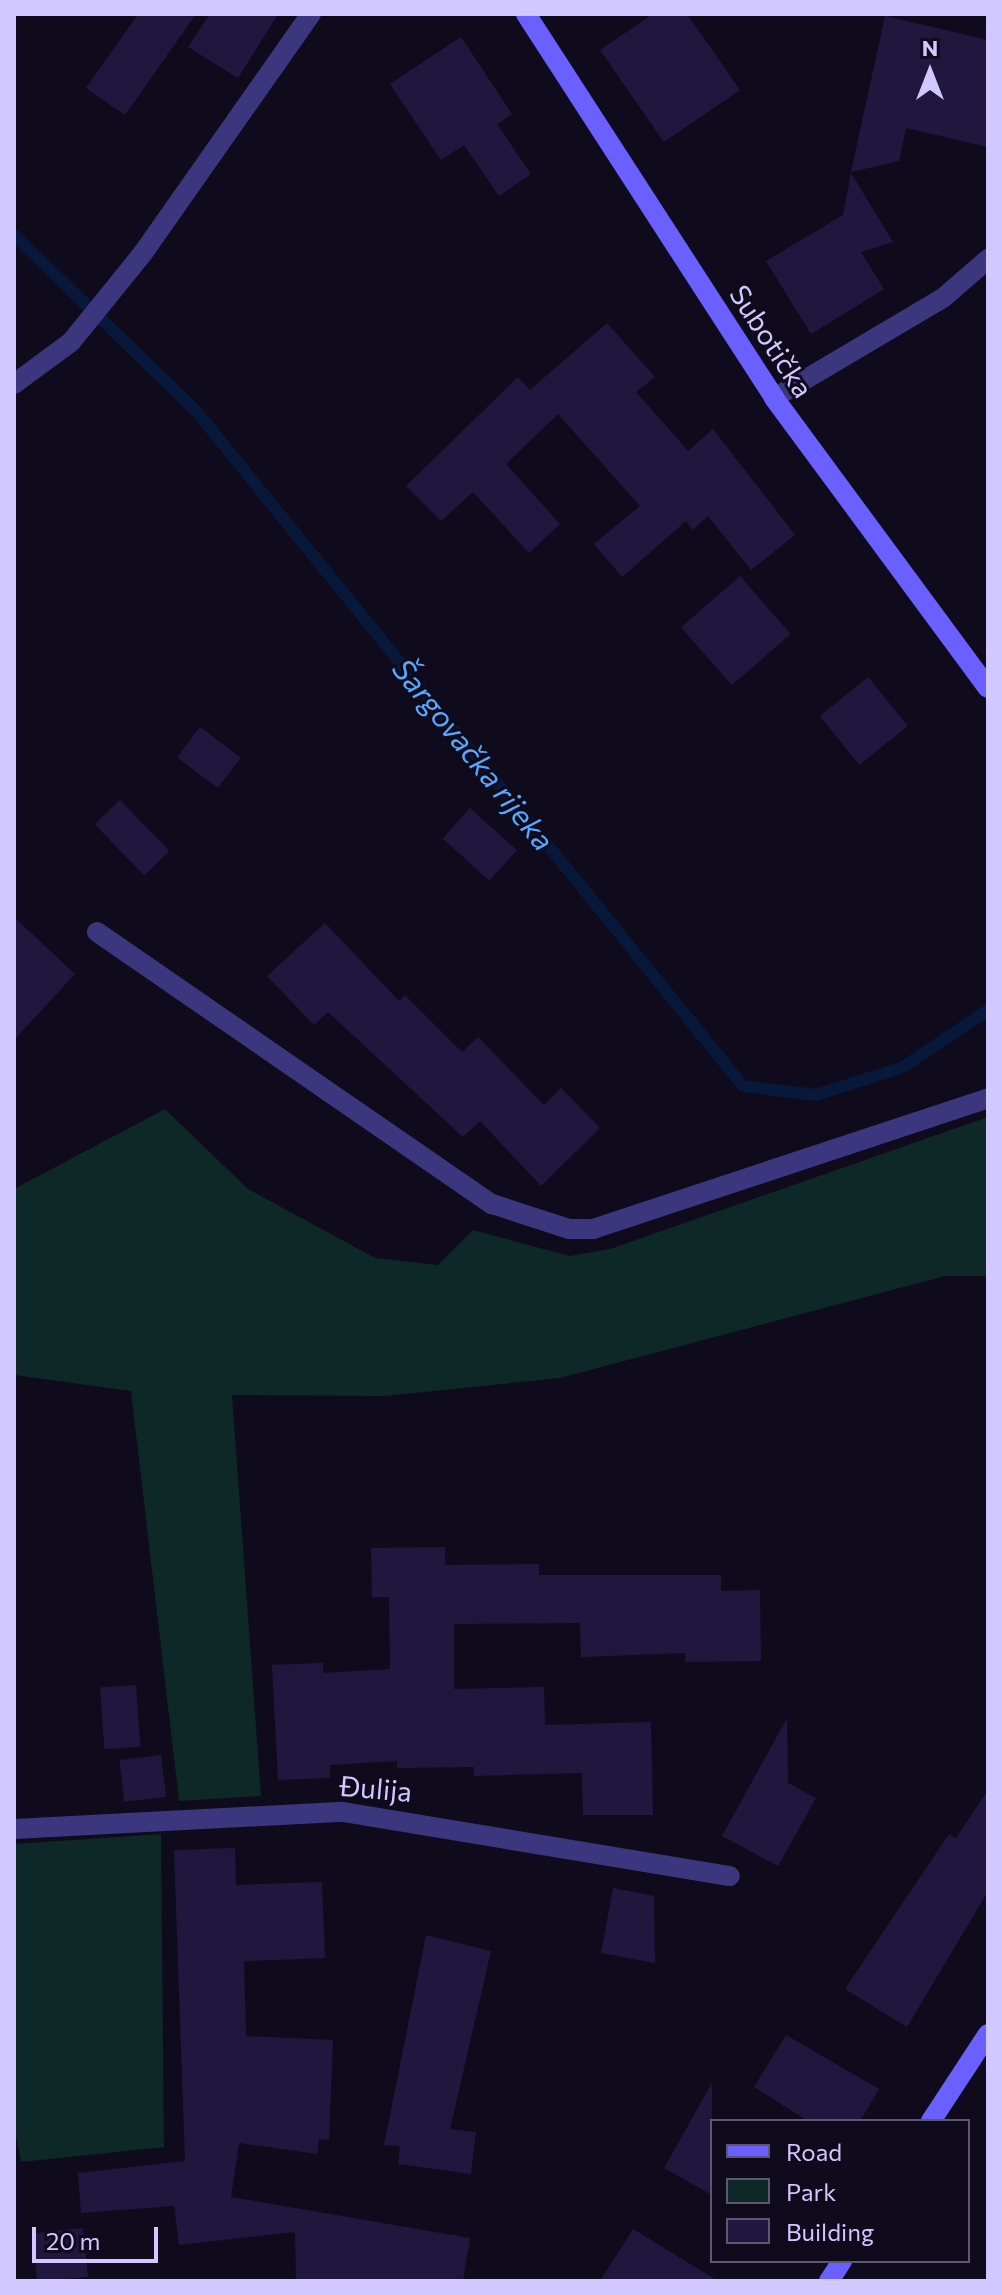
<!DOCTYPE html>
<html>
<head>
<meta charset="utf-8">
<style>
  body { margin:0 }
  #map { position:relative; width:1002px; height:2295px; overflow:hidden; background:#0f0b1d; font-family:Commissioner,sans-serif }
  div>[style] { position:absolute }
  .green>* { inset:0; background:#0e2727 }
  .stream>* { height:12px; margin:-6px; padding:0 6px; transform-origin:6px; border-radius:6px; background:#08183a }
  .building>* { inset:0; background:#21173e; transform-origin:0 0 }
  .street>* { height:20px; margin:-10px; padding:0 10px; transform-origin:10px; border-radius:10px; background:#3b367d }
  .secondary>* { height:20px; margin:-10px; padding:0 10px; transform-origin:10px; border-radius:10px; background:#6a5fff }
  span { translate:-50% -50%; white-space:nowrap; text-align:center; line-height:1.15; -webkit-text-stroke:6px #0f0b1d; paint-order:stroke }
  .street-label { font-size:28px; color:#d0c8ff }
  .water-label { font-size:30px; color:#56a9ff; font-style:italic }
  .frame { position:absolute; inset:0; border:16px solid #d0c8ff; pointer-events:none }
  .legend { position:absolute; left:710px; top:2119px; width:260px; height:144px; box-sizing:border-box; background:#0f0b1d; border:2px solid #5c5777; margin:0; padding:10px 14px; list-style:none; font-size:24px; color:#d0c8ff }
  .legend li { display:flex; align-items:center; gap:16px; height:40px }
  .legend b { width:40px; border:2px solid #5c5777 }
  .north { position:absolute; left:890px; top:32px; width:80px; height:80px; -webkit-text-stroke:6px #0f0b1d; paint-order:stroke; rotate:0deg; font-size:22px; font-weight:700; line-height:32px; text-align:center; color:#d0c8ff }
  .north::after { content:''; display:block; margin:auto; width:28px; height:36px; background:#d0c8ff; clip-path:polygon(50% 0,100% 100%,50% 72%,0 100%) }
  .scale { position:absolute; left:32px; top:2227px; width:126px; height:36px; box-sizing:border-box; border:4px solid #d0c8ff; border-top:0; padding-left:10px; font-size:24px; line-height:28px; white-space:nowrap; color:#d0c8ff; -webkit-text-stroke:6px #0f0b1d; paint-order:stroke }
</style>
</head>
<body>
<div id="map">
  <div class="green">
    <div style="clip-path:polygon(165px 1109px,248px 1189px,375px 1258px,438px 1265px,473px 1230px,570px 1256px,610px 1249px,988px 1117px,988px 1276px,945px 1276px,560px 1378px,385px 1396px,232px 1395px,261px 1796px,179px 1801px,131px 1391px,14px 1375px,14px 1189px)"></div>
    <div style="clip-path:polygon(161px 1834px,164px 2147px,21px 2162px,14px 2125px,14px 1844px)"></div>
  </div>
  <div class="stream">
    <div style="left:14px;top:235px;width:255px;rotate:44deg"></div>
    <div style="left:197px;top:412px;width:867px;rotate:50.99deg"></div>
    <div style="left:743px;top:1086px;width:74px;rotate:7deg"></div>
    <div style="left:816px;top:1095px;width:91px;rotate:-17.8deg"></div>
    <div style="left:903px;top:1067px;width:102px;rotate:-33.8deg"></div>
  </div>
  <div class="building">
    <div style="clip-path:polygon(138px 14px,196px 14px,125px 115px,86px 88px)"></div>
    <div style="clip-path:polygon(210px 14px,278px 14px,238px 78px,188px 47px)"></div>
    <div style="clip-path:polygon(653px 14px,687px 14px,740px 90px,664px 142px,600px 50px)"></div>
    <div style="clip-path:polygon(885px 16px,988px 40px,988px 147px,906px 128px,899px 161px,851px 172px)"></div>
    <div style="clip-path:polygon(461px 37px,512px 114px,497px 124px,531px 174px,499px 196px,464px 145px,441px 160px,390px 84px)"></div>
    <div style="clip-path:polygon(851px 173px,893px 242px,861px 252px,884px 289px,811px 334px,766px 261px,843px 215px)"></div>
    <div style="clip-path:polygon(607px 323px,655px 377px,636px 392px,688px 451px,713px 429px,795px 535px,751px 570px,708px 516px,693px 530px,686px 521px,622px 577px,594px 544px,640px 506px,558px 414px,506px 464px,560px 524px,529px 553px,473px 492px,441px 521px,406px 486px,518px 377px,530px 390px)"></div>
    <div style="left:740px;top:576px;width:77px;height:78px;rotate:49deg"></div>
    <div style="left:868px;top:677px;width:63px;height:62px;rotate:51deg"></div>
    <div style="left:200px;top:727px;width:51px;height:38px;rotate:37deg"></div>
    <div style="left:120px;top:800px;width:71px;height:35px;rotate:46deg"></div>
    <div style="left:470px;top:808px;width:63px;height:41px;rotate:42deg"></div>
    <div style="clip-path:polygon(14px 917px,75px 974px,14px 1040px)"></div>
    <div style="clip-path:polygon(325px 923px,399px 1001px,405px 995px,462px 1052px,478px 1037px,544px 1105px,561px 1088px,600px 1128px,541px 1186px,480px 1121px,463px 1137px,328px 1012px,314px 1025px,267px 976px)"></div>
    <div style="clip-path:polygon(445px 1547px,445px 1565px,539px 1564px,539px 1575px,721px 1575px,721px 1591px,760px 1590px,761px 1661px,685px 1662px,685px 1653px,581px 1657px,580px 1623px,454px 1624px,454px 1689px,544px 1687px,545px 1725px,651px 1722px,653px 1815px,583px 1815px,582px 1773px,474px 1776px,474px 1767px,397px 1768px,397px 1761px,330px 1765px,330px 1778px,278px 1780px,272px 1665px,323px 1663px,323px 1673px,390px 1669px,389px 1597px,372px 1597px,371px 1548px)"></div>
    <div style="left:136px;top:1685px;width:62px;height:36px;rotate:86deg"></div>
    <div style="clip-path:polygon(787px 1718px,788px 1783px,816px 1798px,778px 1866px,722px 1836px)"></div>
    <div style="left:161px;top:1755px;width:42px;height:42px;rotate:83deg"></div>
    <div style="clip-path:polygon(988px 1790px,988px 1891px,907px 2027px,845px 1989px,949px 1834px,956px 1838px)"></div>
    <div style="clip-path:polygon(235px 1848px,236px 1885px,322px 1882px,325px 1958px,244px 1961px,246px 2036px,333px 2040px,329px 2140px,319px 2139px,317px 2154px,239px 2143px,231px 2197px,470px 2238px,463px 2281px,296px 2280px,295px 2232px,179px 2245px,174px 2206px,81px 2213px,78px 2173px,185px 2161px,174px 1850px)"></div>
    <div style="clip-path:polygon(613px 1888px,654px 1896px,655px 1963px,601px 1953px)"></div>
    <div style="clip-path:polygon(426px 1935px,491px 1951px,450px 2129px,476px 2132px,471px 2174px,398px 2164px,400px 2146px,384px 2145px)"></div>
    <div style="clip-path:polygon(786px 2035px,879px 2089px,860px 2121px,808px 2121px,754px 2087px)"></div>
    <div style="clip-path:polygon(712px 2083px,712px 2195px,664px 2168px)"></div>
    <div style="left:83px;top:2228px;width:49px;height:51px;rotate:84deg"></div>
    <div style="clip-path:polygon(633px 2229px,718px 2281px,600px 2281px)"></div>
  </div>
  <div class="street">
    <div style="left:14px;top:384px;width:71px;rotate:-36.4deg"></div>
    <div style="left:71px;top:342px;width:114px;rotate:-51deg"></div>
    <div style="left:143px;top:253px;width:292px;rotate:-54.9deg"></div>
    <div style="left:774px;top:398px;width:196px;rotate:-30.6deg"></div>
    <div style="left:943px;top:298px;width:60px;rotate:-40.9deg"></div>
    <div style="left:97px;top:932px;width:480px;rotate:34.6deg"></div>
    <div style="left:492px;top:1204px;width:81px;rotate:18deg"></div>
    <div style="left:569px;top:1229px;width:24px"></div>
    <div style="left:593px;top:1229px;width:416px;rotate:-18.3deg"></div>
    <div style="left:14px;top:1829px;width:329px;rotate:-3deg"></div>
    <div style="left:343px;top:1812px;width:392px;rotate:9.4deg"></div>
  </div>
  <div class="secondary">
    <div style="left:526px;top:14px;width:457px;rotate:57.1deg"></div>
    <div style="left:774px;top:398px;width:360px;rotate:53.6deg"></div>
    <div style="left:931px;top:2121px;width:104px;rotate:-56.8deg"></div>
    <div style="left:829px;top:2281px;width:24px;rotate:-57deg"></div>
  </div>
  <div class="street-label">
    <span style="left:772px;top:341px;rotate:57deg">Subotička</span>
    <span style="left:376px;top:1788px;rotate:5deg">Đulija</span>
  </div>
  <div class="water-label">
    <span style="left:474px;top:754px;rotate:51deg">Šargovačka rijeka</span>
  </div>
  <div class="frame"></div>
  <ul class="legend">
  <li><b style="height:10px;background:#6a5fff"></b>Road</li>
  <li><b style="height:22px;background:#0e2727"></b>Park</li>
  <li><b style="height:22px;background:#21173e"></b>Building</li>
  </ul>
  <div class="north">N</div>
  <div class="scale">20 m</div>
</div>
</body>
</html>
